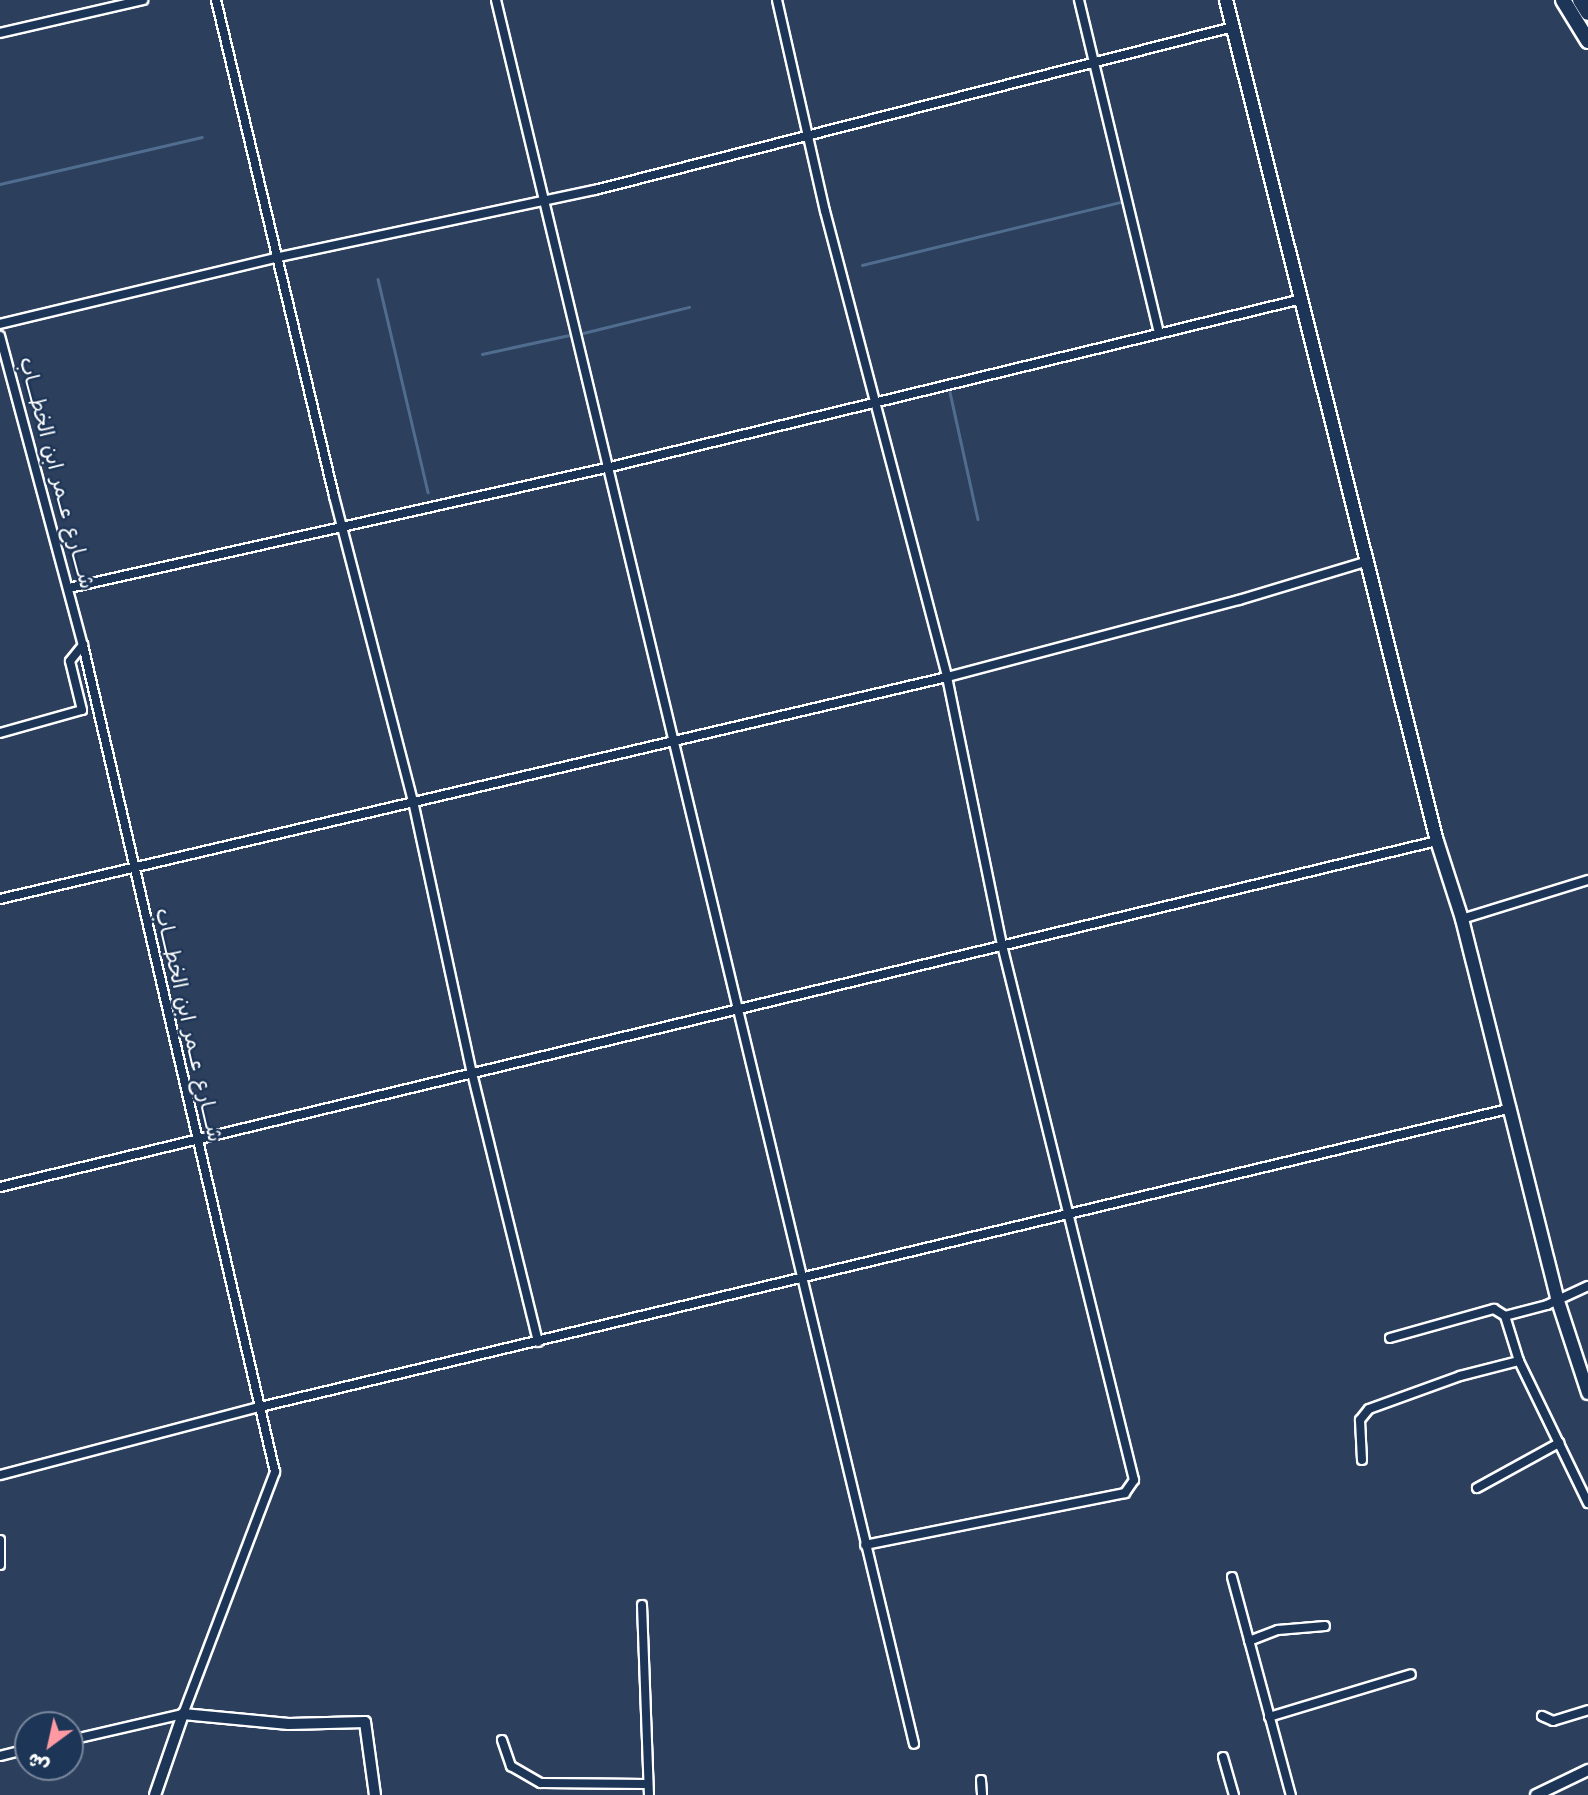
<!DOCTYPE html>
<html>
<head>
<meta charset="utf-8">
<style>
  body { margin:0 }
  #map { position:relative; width:1588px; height:1795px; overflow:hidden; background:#2c3f5d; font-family:"Architects Daughter","Playpen Sans Arabic",sans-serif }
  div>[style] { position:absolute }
  .stream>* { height:2.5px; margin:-1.25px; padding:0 1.25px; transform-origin:1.25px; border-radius:1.25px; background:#506d8f }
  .roads { filter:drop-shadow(2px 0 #fff) drop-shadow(-2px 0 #fff) drop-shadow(0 2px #fff) drop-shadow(0 -2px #fff) }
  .minor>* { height:8px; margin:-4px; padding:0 4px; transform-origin:4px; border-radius:4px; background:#1d3557 }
  .tertiary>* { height:10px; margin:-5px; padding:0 5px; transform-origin:5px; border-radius:5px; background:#1d3557 }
  .primary>* { height:12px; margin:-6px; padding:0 6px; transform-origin:6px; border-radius:6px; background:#1d3557 }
  .trunk>* { height:14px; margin:-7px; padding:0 7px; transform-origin:7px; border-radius:7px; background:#1d3557 }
  span { translate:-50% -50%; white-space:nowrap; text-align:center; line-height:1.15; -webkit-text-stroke:5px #1d3557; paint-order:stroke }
  .street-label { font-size:21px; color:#fff }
  .north { position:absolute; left:14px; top:1711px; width:70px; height:70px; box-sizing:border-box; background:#1d3557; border:2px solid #77869a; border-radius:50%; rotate:213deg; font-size:19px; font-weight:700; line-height:28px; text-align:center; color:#fff }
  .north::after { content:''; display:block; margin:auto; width:24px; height:32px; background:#ff9aa2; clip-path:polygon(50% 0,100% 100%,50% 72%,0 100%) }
</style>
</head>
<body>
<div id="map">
  <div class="stream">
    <div style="left:0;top:184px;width:207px;rotate:-13.1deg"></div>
    <div style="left:862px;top:265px;width:266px;rotate:-13.7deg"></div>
    <div style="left:378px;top:279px;width:219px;rotate:76.8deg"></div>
    <div style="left:583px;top:333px;width:109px;rotate:-13.8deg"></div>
    <div style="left:482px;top:354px;width:89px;rotate:-12.3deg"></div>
    <div style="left:950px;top:392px;width:130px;rotate:77.6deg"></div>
  </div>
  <div class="roads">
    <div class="minor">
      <div style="left:216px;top:0;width:510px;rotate:76.62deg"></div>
      <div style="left:334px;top:496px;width:315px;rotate:75.5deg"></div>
      <div style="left:413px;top:801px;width:278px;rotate:77.8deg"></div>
      <div style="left:472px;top:1073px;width:277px;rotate:76.2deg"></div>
      <div style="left:496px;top:0;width:1793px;rotate:76.52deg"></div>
      <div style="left:777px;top:0;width:216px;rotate:77.2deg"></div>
      <div style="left:825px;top:211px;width:482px;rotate:75.3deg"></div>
      <div style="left:947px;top:677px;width:274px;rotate:78.4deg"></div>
      <div style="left:1002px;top:945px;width:551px;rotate:76.14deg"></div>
      <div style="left:1134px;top:1480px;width:16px;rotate:125deg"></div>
      <div style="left:1125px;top:1493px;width:265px;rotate:168.7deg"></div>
      <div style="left:1079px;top:0;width:343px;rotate:76.5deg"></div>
      <div style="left:0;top:33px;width:147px;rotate:-13deg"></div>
      <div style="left:0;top:324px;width:287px;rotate:-13.5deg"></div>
      <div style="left:279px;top:257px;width:323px;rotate:-12deg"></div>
      <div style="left:595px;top:190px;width:658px;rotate:-14.33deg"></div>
      <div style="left:0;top:336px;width:320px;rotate:75deg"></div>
      <div style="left:83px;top:645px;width:849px;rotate:76.93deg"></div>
      <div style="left:275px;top:1472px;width:259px;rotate:110.8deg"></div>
      <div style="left:183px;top:1714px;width:116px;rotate:167deg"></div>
      <div style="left:69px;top:588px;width:550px;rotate:-12.6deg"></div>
      <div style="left:606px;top:468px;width:716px;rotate:-13.65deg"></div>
      <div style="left:0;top:733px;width:85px;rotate:-15.7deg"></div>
      <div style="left:82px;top:710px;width:50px;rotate:-103.8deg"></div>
      <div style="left:70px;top:661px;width:21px;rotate:-51deg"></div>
      <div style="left:0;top:899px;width:973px;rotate:-13.19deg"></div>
      <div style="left:947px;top:677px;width:302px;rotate:-14.8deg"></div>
      <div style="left:1239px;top:600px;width:135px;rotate:-16.8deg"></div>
      <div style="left:1462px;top:919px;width:132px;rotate:-17.2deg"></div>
      <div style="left:0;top:1187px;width:1478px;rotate:-13.54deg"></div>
      <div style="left:1588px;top:1286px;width:45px;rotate:155.1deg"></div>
      <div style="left:1547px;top:1305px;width:43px;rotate:165.3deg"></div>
      <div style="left:1505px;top:1316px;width:47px;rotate:72.7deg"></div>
      <div style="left:1519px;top:1361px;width:158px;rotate:64.1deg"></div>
      <div style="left:1390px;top:1338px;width:108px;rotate:-15.6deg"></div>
      <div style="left:1494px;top:1309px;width:13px;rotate:32deg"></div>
      <div style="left:1362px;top:1460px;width:40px;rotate:-92.9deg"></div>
      <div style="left:1360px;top:1420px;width:14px;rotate:-51deg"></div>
      <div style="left:1369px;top:1409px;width:97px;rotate:-19.9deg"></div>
      <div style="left:1460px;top:1376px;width:61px;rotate:-14.3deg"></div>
      <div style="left:0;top:1475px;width:269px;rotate:-14.7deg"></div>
      <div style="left:260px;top:1407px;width:1283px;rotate:-13.43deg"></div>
      <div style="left:1477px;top:1488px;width:94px;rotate:-28.8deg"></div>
      <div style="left:0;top:1540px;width:25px;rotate:90deg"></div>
      <div style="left:1232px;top:1577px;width:226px;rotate:74.9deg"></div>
      <div style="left:642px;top:1605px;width:190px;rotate:87.9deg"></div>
      <div style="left:1249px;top:1641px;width:31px;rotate:-21deg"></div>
      <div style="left:1278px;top:1630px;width:47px;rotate:-4.9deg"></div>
      <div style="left:1542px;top:1716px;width:12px;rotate:24deg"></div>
      <div style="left:1553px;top:1721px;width:37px;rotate:-17deg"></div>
      <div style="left:1269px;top:1717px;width:148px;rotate:-16.8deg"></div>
      <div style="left:502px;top:1740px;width:28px;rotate:71deg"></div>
      <div style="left:511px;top:1766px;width:34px;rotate:30deg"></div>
      <div style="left:541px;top:1783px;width:105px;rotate:0.5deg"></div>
      <div style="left:0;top:1756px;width:29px;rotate:-14deg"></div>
      <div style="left:1223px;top:1757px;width:40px;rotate:74deg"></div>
      <div style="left:981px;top:1780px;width:15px;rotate:86deg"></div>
    </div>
    <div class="tertiary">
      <div style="left:155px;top:1795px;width:86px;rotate:-70.9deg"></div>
      <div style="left:183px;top:1714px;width:106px;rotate:5.4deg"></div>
      <div style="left:289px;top:1724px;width:76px;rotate:-1.5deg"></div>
      <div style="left:365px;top:1722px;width:74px;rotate:82.2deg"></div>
      <div style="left:1536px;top:1795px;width:58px;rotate:-25.7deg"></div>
    </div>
    <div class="primary">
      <div style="left:1226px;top:0;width:867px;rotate:75.92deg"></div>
      <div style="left:1437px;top:841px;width:82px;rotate:72.2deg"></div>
      <div style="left:1462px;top:919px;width:391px;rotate:75.9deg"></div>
      <div style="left:1557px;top:1298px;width:100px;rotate:71.9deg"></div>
    </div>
    <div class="trunk">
      <div style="left:1563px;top:0;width:48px;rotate:58.6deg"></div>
      <div style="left:1580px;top:0;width:15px;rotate:58deg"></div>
    </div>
  </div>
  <div class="street-label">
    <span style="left:56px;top:473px;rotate:75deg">شــــارع عــمر ابن الخطــــاب</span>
    <span style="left:188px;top:1025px;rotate:77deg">شــــارع عــمر ابن الخطــــاب</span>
  </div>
  <div class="north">ش</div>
</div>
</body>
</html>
